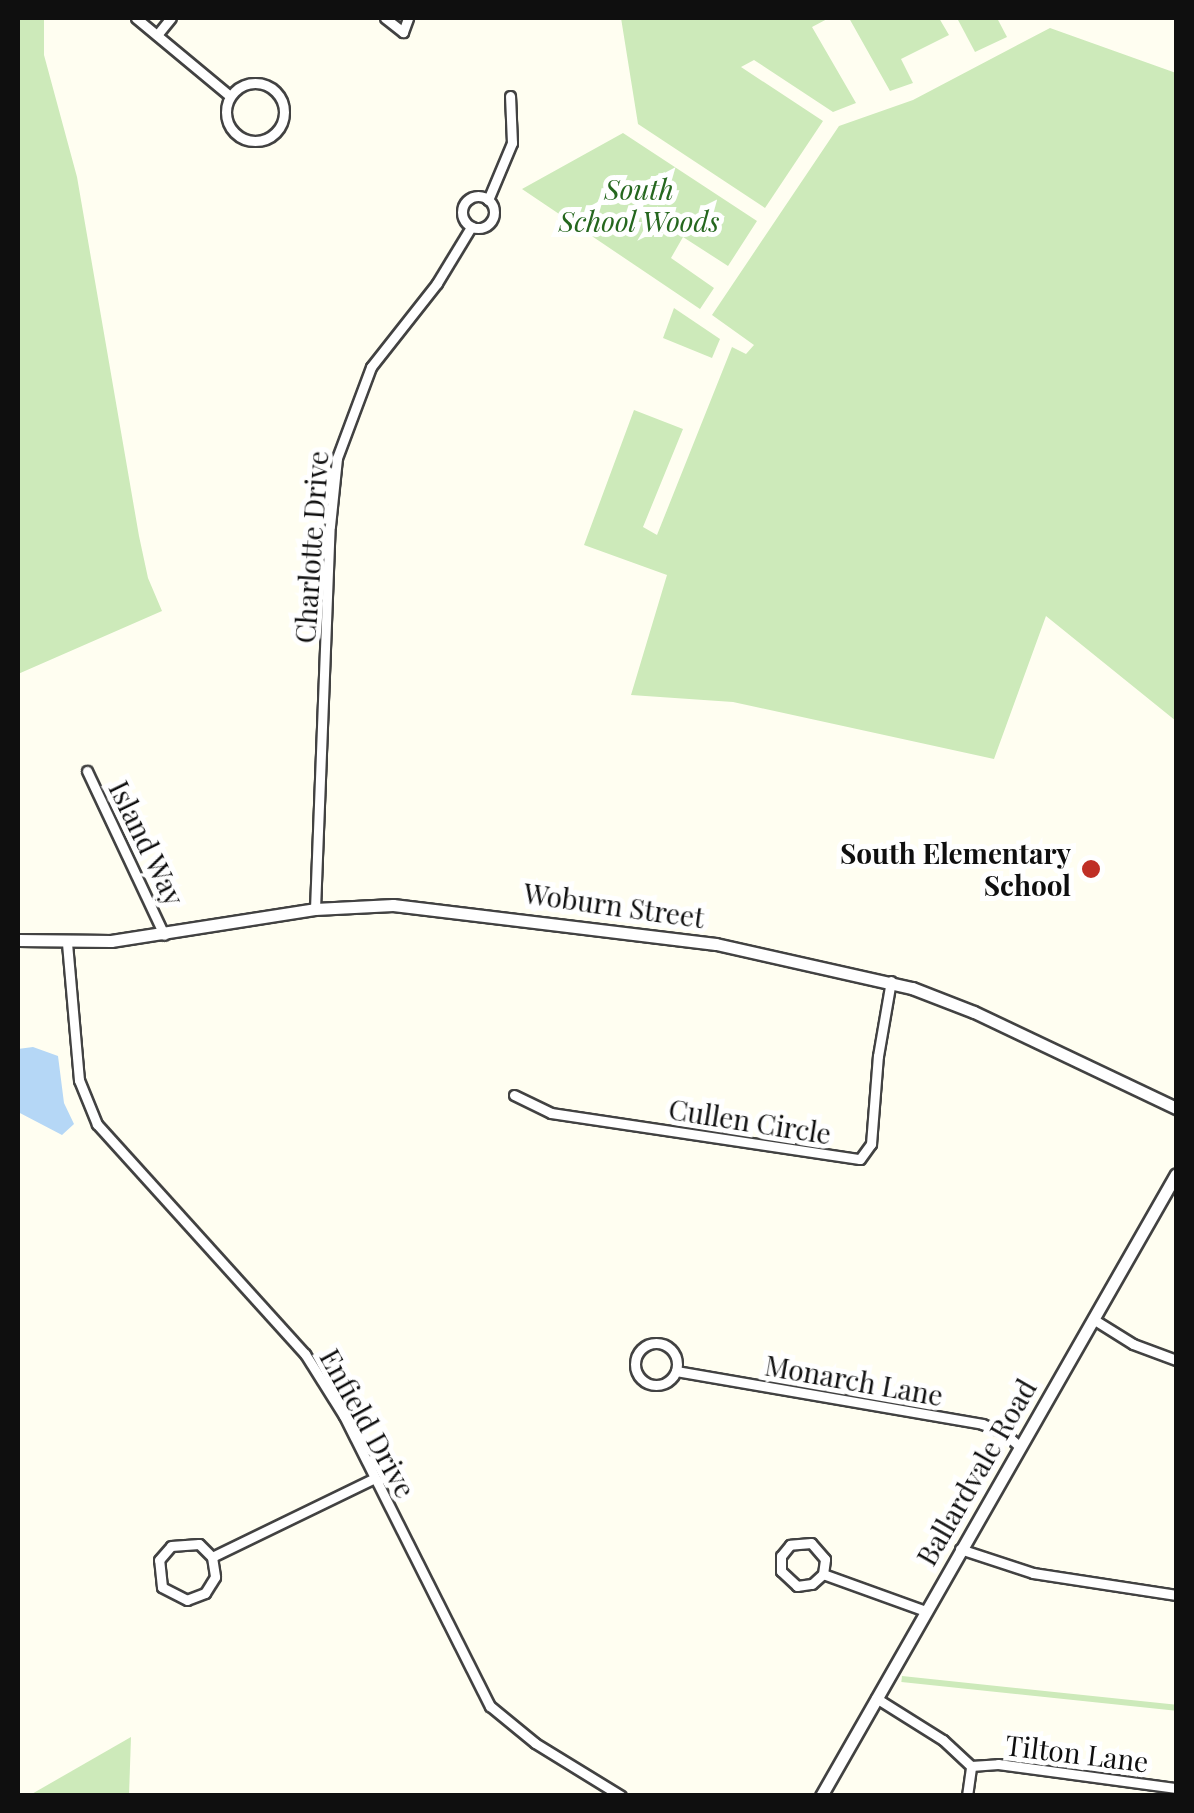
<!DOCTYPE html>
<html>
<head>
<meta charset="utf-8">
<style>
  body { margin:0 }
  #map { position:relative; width:1194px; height:1813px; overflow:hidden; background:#fffef1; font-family:"Playfair Display",serif }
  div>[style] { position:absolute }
  .green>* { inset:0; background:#cdeaba; transform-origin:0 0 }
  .water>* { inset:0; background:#b5d7f6 }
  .roads { filter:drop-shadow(2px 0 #424242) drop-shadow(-2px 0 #424242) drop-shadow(0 2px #424242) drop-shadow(0 -2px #424242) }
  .minor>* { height:9px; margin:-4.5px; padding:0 4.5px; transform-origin:4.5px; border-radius:4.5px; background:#fff }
  .minor>.ring { margin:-4.5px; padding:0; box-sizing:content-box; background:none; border:9px solid #fff; border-radius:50% }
  .tertiary>* { height:11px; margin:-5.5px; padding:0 5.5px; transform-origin:5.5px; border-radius:5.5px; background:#fff }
  .dots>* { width:28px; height:28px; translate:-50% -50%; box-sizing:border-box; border:5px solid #fff; border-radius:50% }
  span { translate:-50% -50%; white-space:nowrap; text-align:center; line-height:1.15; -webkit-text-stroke:10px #fff; paint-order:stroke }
  .park-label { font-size:28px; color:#25671e; font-style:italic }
  .street-label { font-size:28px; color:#0f0f0f }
  .poi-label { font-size:28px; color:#0f0f0f; font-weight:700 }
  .right { translate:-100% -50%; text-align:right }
  .frame { position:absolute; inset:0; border:20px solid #0f0f0f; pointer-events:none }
</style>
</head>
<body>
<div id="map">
  <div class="green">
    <div style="clip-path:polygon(18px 18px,44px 18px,44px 55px,77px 177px,139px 536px,148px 578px,162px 611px,18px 674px)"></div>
    <div style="clip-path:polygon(621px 18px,829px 18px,812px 27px,856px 103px,833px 112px,754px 60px,741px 67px,823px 121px,765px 208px,638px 124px)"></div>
    <div style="clip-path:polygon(849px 18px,939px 18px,949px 35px,901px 59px,913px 83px,890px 91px)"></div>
    <div style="clip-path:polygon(957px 18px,997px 18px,1007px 37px,975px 52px)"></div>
    <div style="clip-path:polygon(1050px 28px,1176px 73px,1176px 721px,1046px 616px,994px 759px,733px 702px,631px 695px,667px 575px,584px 545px,634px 410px,683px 429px,643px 527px,657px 535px,732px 347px,746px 354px,754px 345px,712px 315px,839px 126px,913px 100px)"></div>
    <div style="clip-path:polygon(623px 133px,757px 221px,728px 266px,683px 237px,671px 258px,714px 288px,700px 309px,522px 189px)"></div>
    <div style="clip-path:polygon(674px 308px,720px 339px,712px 358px,663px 338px)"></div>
    <div style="left:902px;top:1676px;width:276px;height:6px;rotate:6deg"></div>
    <div style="clip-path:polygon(131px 1737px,129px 1795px,30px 1795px)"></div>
  </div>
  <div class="water">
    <div style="clip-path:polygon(33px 1047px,58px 1056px,64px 1103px,74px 1124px,62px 1135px,18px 1112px,18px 1049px)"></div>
  </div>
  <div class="roads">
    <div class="minor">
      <div style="left:136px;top:18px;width:122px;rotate:39.7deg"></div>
      <div style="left:385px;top:18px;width:23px;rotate:38deg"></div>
      <div style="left:403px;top:32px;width:15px;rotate:-70deg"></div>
      <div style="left:157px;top:35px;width:22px;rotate:-51deg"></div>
      <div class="ring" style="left:226px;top:83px;width:49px;height:49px"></div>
      <div class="ring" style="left:462px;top:196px;width:23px;height:23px"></div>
      <div style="left:488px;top:200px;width:62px;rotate:-67.2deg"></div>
      <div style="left:512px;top:143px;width:47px;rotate:-92.4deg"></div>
      <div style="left:87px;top:771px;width:181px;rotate:64.8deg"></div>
      <div style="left:315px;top:909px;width:383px;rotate:-87.8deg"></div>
      <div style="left:330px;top:526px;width:68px;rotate:-84.1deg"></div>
      <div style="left:337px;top:458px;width:97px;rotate:-69.5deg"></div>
      <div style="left:371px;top:367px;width:107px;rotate:-51.8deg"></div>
      <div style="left:437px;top:283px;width:66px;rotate:-58.7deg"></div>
      <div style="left:67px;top:943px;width:138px;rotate:85deg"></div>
      <div style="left:79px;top:1080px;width:48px;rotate:67.8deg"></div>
      <div style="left:97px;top:1124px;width:310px;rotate:47.9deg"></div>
      <div style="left:305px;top:1354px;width:73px;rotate:57.8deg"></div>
      <div style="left:344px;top:1416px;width:325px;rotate:63.3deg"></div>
      <div style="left:490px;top:1706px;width:58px;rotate:39.4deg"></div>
      <div style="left:535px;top:1743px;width:101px;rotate:31.6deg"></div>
      <div style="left:514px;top:1095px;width:41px;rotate:25.9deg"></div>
      <div style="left:551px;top:1113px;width:312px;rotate:8.5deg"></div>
      <div style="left:860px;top:1159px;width:19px;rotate:-54deg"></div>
      <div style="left:871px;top:1144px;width:88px;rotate:-85.5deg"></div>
      <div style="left:878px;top:1056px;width:76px;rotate:-80.2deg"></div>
      <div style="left:1093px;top:1319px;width:47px;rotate:32deg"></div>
      <div style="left:1133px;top:1344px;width:46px;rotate:20.4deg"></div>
      <div class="ring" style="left:635px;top:1343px;width:33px;height:33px"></div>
      <div style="left:676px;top:1371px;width:311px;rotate:9.8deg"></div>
      <div style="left:982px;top:1424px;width:22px;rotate:21deg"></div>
      <div style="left:1003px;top:1432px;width:21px;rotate:41deg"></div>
      <div style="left:960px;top:1549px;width:77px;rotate:18.2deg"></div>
      <div style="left:1033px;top:1573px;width:145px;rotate:8.7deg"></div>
      <div style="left:212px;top:1557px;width:20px;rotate:81deg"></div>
      <div style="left:215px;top:1577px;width:19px;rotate:122deg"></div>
      <div style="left:205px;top:1593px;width:19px;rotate:159deg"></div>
      <div style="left:187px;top:1600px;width:28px;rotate:-153deg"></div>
      <div style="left:162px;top:1587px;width:27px;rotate:-96deg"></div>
      <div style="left:159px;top:1560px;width:18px;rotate:-49deg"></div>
      <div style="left:171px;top:1546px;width:28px;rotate:-4deg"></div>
      <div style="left:199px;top:1544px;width:18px;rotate:45deg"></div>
      <div style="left:212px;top:1557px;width:181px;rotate:-25.9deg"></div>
      <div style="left:823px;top:1574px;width:15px;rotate:-82deg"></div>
      <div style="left:825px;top:1559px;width:21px;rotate:-131deg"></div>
      <div style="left:811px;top:1543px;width:21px;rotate:175deg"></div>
      <div style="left:790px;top:1545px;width:14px;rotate:129deg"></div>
      <div style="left:781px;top:1556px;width:15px;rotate:90deg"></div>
      <div style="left:781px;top:1571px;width:22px;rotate:43deg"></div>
      <div style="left:797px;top:1586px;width:15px;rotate:-8deg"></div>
      <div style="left:812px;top:1584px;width:15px;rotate:-42deg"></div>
      <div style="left:823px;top:1574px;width:109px;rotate:19.8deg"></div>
      <div style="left:876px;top:1698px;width:79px;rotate:32.1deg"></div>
      <div style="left:943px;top:1740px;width:38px;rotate:43deg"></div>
      <div style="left:971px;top:1766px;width:27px;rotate:-4deg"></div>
      <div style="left:998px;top:1764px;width:180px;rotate:7.7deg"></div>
      <div style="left:967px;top:1796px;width:30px;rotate:-82deg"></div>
    </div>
    <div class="tertiary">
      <div style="left:18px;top:940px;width:93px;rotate:0.6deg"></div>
      <div style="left:111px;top:941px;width:206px;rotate:-8.9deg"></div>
      <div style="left:315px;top:909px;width:78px;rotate:-2.9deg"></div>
      <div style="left:393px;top:905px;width:325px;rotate:6.9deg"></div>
      <div style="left:716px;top:944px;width:201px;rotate:12.7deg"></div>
      <div style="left:912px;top:988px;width:66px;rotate:21.2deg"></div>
      <div style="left:974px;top:1012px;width:224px;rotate:25.4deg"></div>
      <div style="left:821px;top:1796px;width:716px;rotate:-60.28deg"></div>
    </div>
  </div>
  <div class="dots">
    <div style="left:1091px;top:869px;background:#bf2f26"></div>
  </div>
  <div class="park-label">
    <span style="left:639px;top:205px">South<br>School Woods</span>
  </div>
  <div class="street-label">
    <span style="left:311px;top:547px;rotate:-86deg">Charlotte Drive</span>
    <span style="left:147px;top:843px;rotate:64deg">Island Way</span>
    <span style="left:614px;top:905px;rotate:8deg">Woburn Street</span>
    <span style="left:750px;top:1121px;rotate:9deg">Cullen Circle</span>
    <span style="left:854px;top:1380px;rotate:10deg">Monarch Lane</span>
    <span style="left:368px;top:1423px;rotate:61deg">Enfield Drive</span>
    <span style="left:976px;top:1472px;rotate:-60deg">Ballardvale Road</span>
    <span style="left:1077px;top:1753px;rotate:7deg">Tilton Lane</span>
  </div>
  <div class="poi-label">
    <span class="right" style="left:1071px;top:869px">South Elementary<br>School</span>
  </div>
  <div class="frame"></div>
</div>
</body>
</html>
